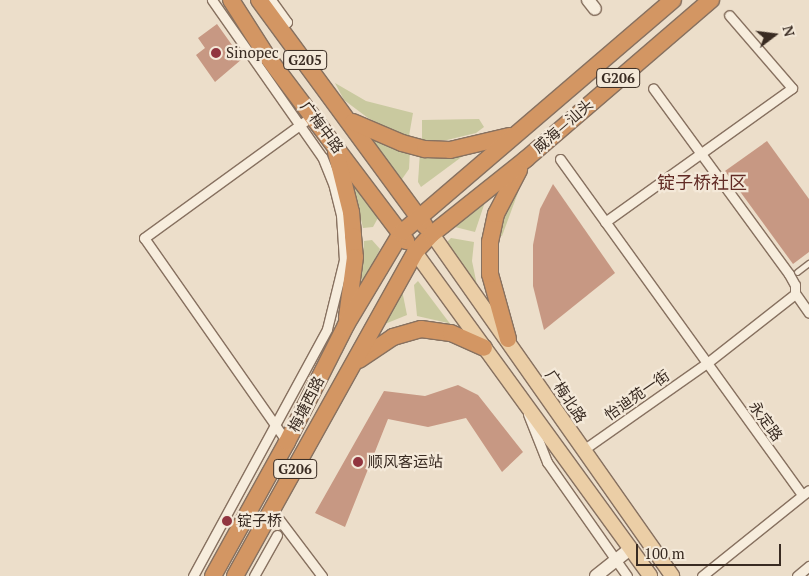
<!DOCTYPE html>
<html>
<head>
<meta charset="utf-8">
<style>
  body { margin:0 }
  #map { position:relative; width:809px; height:576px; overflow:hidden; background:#ecdeca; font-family:"PT Serif","Noto Sans SC",serif }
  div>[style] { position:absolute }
  .green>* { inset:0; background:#c9c99f }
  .building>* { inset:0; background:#c79883 }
  .roads { filter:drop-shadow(1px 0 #877160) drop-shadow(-1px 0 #877160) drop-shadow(0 1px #877160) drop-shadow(0 -1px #877160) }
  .lane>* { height:4.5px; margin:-2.25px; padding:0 2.25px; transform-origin:2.25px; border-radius:2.25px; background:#f7eddd }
  .street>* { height:9px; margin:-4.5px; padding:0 4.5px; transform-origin:4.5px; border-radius:4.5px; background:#f7eddd }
  .secondary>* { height:12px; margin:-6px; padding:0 6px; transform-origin:6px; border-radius:6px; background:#f7eddd }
  .primary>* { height:14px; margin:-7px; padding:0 7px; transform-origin:7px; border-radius:7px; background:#ebcea6 }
  .highway>* { height:16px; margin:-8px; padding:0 8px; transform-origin:8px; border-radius:8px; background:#d39663 }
  .dots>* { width:14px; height:14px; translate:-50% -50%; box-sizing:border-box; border:2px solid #f4e9d9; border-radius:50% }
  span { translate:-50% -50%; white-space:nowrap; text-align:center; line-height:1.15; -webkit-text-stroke:4.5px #f4e9d9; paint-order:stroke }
  .shield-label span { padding:1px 4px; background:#f4e9d9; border:1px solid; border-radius:4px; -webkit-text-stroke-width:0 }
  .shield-label { font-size:14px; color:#392b22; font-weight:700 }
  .poi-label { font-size:15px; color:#392b22 }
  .left { translate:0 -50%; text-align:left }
  .street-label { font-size:15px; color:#392b22 }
  .quarter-label { font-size:18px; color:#622b25 }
  .north { position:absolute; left:749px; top:10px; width:50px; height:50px; -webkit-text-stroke:4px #f4e9d9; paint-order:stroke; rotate:75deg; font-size:14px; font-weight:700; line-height:20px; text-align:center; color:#392b22 }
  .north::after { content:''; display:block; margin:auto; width:18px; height:22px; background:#392b22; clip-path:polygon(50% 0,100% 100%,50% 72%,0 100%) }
  .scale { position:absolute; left:636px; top:544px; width:145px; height:22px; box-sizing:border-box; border:2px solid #392b22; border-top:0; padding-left:6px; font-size:15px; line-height:18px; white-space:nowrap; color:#392b22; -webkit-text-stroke:4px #f4e9d9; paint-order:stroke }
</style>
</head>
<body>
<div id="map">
  <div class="green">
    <div style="clip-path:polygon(335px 83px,366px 101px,413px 113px,409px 136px,391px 130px,368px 118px,344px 100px)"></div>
    <div style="clip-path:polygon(479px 119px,484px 127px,476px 133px,447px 140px,422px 140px,422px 120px)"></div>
    <div style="clip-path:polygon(362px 131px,410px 150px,409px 169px,400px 182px)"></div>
    <div style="clip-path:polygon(471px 150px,421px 187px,418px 182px,420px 152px)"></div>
    <div style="clip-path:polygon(530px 160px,502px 236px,487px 233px)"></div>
    <div style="clip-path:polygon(351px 177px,379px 216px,373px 227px,363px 228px)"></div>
    <div style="clip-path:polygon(488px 193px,475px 232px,451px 226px)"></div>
    <div style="clip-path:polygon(451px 238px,474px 242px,472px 261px,479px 295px,444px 245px)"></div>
    <div style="clip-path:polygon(372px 240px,380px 249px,361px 288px,364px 241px)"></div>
    <div style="clip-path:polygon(418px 281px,454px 329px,448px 323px,417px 316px,414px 285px)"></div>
    <div style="clip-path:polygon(402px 290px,407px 315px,375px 328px)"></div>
  </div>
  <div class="building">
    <div style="clip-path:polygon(217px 24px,242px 59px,215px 82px,196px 55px,205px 48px,198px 38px)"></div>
    <div style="clip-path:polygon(767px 141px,809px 199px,809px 252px,793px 264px,725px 171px)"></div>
    <div style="clip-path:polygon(553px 184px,615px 273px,544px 330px,533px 286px,533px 245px,540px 209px)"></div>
    <div style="clip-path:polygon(458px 385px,478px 395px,523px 452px,502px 472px,466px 418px,428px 427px,388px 419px,345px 527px,315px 513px,384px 391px,425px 396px)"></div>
  </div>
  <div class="roads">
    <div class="lane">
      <div style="left:797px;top:272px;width:15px;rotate:-37deg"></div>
    </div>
    <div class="street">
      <div style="left:271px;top:0;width:27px;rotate:54deg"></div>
      <div style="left:287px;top:22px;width:9px;rotate:139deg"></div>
      <div style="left:560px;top:159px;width:414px;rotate:54.2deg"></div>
      <div style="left:605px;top:222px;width:230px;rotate:-35.6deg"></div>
      <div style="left:792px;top:88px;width:96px;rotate:-130.8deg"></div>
      <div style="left:795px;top:293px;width:24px;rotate:55deg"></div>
      <div style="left:528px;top:414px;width:52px;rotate:68.4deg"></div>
      <div style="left:547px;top:462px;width:139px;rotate:54.9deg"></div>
      <div style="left:287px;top:442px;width:249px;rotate:-125deg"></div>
      <div style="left:144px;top:238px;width:199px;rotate:-36deg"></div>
      <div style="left:583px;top:450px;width:151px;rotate:-35.1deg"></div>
      <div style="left:707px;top:363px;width:112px;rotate:-38.1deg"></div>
      <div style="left:795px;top:294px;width:9px;rotate:-90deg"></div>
      <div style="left:795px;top:285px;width:13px;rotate:-119deg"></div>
      <div style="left:789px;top:274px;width:230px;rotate:-126.2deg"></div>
      <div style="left:272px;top:510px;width:83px;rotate:52.9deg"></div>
      <div style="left:193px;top:576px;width:281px;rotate:-61.5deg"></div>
      <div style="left:327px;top:329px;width:71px;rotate:-76.2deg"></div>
      <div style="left:344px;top:260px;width:45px;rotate:-93.8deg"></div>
      <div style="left:341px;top:215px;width:30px;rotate:-104deg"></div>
      <div style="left:334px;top:186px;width:31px;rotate:-112deg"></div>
      <div style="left:322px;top:157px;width:192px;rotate:-125deg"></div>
      <div style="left:254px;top:576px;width:47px;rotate:-60.7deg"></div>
      <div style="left:702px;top:576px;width:137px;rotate:-38.8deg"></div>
      <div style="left:797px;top:576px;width:16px;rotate:-40deg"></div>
    </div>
    <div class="secondary">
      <div style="left:588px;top:0;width:11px;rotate:52deg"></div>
      <div style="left:596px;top:576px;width:43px;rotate:-38.5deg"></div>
    </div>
    <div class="primary">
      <div style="left:432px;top:234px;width:418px;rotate:54.9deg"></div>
      <div style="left:415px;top:252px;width:400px;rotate:54deg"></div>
    </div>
    <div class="highway">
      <div style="left:231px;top:0;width:65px;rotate:57.5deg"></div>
      <div style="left:266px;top:55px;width:233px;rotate:53deg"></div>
      <div style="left:259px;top:0;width:280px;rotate:53.7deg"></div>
      <div style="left:353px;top:122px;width:53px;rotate:23.2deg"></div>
      <div style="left:402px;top:143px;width:24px;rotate:15deg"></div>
      <div style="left:425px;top:149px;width:25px;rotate:2deg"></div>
      <div style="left:450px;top:150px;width:61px;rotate:-13.3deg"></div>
      <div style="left:336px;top:152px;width:62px;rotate:76deg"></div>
      <div style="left:351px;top:212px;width:24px;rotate:85deg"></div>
      <div style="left:353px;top:236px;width:21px;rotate:85deg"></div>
      <div style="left:355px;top:257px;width:61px;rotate:97.6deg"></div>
      <div style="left:508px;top:339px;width:67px;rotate:-105.5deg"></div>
      <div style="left:490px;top:274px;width:32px;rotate:-90deg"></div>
      <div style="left:490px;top:242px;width:29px;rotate:-78deg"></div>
      <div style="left:496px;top:214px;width:50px;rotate:-62.4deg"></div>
      <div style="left:359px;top:360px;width:41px;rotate:-34.1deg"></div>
      <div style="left:393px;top:337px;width:29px;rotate:-16deg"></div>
      <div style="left:421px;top:329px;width:30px;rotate:8deg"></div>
      <div style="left:451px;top:333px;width:36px;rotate:24deg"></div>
      <div style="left:213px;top:576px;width:153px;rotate:-61.1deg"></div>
      <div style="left:287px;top:442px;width:131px;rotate:-63.2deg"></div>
      <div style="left:346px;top:325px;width:107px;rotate:-59.1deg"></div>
      <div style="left:401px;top:233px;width:358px;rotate:-40.6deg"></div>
      <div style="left:235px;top:576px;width:371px;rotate:-60.9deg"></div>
      <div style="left:415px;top:252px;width:25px;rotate:-47deg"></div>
      <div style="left:432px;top:234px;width:120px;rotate:-38.6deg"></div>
      <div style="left:526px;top:159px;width:244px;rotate:-40.7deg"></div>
    </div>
  </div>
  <div class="dots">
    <div style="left:216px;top:53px;background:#91353f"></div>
    <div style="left:358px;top:462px;background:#91353f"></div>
    <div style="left:227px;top:521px;background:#91353f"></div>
  </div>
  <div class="shield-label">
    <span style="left:305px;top:60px">G205</span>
    <span style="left:618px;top:78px">G206</span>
    <span style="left:295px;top:469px">G206</span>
  </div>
  <div class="poi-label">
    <span class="left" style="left:226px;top:53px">Sinopec</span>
    <span class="left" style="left:368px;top:462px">顺风客运站</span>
    <span class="left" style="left:237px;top:521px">锭子桥</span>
  </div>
  <div class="street-label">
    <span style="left:563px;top:126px;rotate:-41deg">威海—汕头</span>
    <span style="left:322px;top:127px;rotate:53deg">广梅中路</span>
    <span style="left:637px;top:395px;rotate:-35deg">怡迪苑一街</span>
    <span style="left:566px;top:396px;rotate:56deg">广梅北路</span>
    <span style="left:306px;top:404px;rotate:-63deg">梅塘西路</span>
    <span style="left:766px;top:421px;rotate:54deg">永定路</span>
  </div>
  <div class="quarter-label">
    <span style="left:702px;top:182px">锭子桥社区</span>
  </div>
  <div class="north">N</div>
  <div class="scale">100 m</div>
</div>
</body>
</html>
